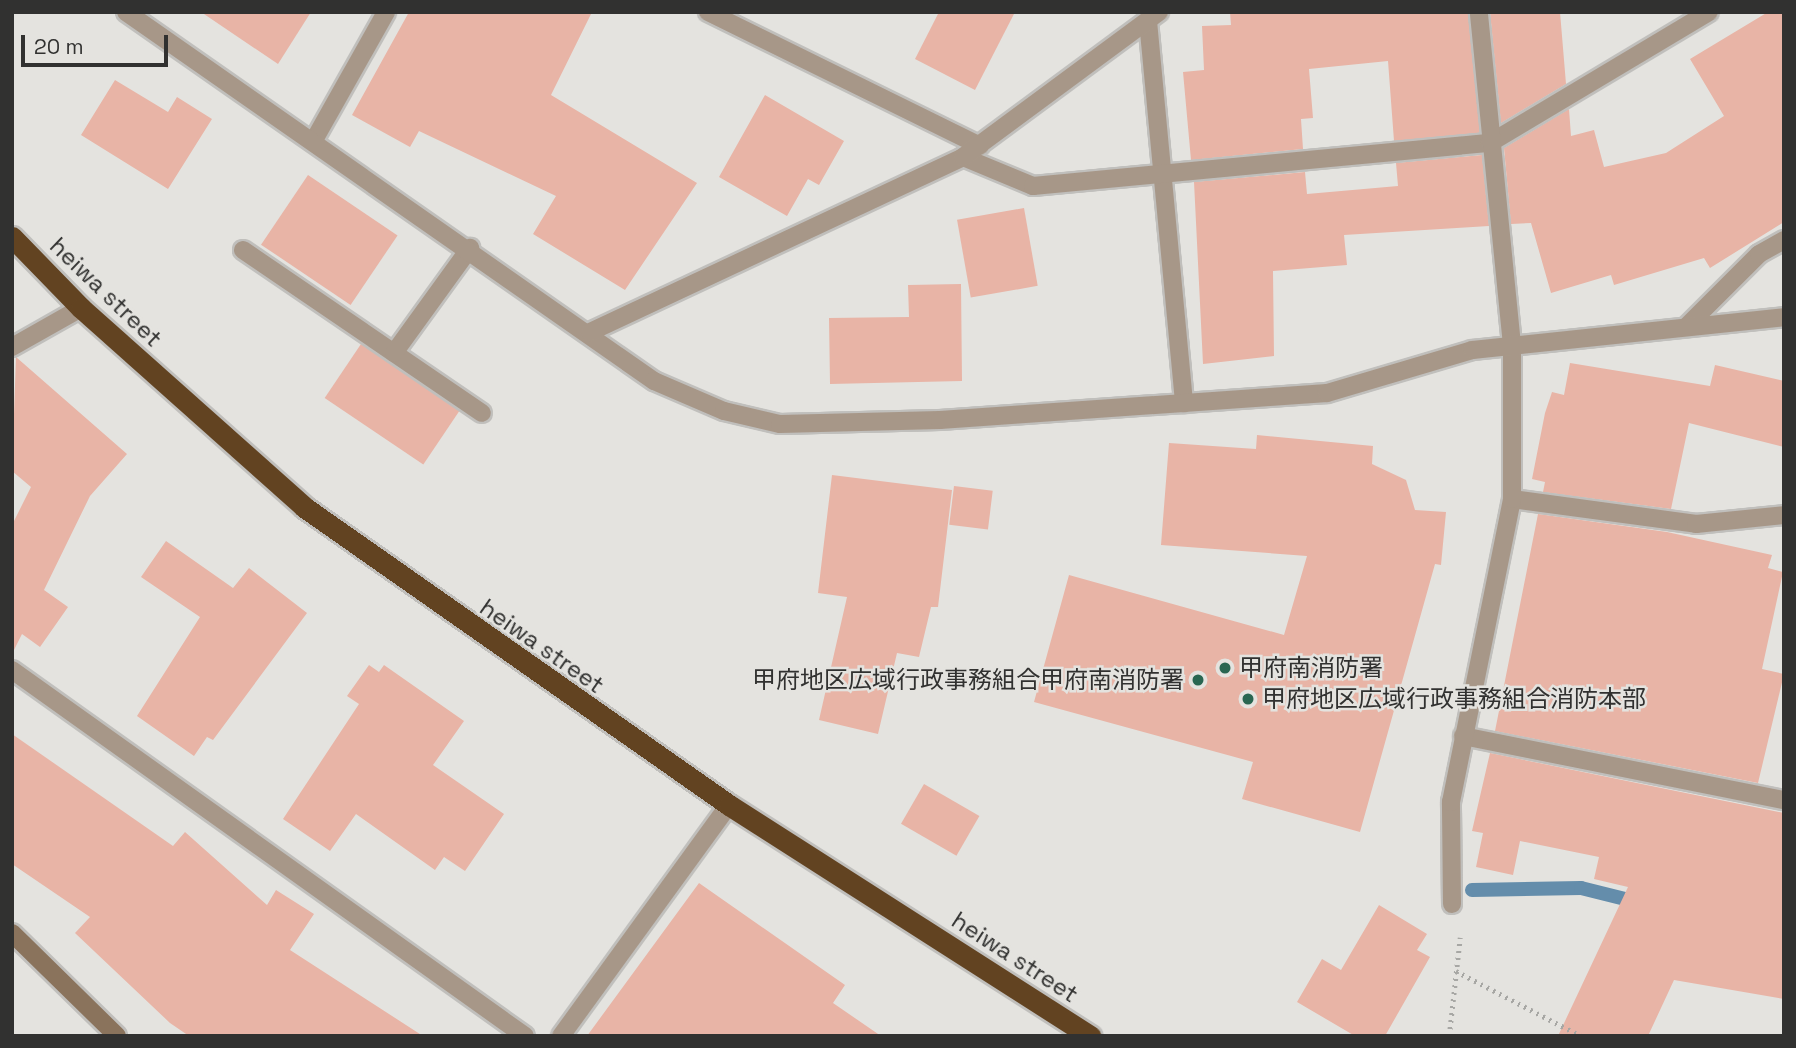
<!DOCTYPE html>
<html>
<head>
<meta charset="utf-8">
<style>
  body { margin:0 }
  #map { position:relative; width:1796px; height:1048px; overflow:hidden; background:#e4e3df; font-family:"Space Grotesk","Noto Sans JP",sans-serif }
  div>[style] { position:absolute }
  .stream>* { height:14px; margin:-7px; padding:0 7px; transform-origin:7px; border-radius:7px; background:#648dab }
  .building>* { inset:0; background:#e8b4a6; transform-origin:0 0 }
  .path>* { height:4.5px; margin-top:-2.25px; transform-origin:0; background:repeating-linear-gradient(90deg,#a7a7a4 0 2px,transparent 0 7px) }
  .roads { filter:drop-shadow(2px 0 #c0bfbc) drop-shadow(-2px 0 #c0bfbc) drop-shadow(0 2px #c0bfbc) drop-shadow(0 -2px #c0bfbc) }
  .lane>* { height:18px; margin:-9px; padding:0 9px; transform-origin:9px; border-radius:9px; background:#a79788 }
  .street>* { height:18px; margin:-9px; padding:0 9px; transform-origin:9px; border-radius:9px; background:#a79788 }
  .secondary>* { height:18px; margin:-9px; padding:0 9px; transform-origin:9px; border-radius:9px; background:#8a735c }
  .highway>* { height:21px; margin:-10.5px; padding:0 10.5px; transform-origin:10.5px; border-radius:10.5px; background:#624321 }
  .dots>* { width:19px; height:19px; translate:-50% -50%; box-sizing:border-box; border:4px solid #e4e3df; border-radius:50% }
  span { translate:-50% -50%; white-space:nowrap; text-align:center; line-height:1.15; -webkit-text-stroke:5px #e4e3df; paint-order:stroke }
  .street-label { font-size:24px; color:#313130 }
  .poi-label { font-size:24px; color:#313130 }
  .left { translate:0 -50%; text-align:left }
  .right { translate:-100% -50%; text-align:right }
  .frame { position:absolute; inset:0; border:14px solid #313130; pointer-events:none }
  .scale { position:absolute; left:21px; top:35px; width:147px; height:32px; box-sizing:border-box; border:4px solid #313130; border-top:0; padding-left:9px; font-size:21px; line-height:24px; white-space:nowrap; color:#313130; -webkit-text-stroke:5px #e4e3df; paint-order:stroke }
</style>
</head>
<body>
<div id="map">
  <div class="stream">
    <div style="left:1472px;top:890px;width:109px;rotate:-1.1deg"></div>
    <div style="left:1581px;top:888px;width:62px;rotate:14deg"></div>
  </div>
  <div class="building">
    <div style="clip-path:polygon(201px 12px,311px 12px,278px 64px)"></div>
    <div style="clip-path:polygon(409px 12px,592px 12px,551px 95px,697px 183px,625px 290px,533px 234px,556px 196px,419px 131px,410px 147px,352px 115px)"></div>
    <div style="clip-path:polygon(939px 12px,1015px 12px,975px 90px,915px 59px)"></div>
    <div style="clip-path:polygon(1230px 12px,1468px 12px,1480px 133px,1394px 141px,1388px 61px,1309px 69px,1313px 118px,1301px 119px,1303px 149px,1191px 160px,1183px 72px,1204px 70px,1202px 26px,1231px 25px)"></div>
    <div style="clip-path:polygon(1490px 12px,1560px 12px,1566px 84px,1501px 123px)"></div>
    <div style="clip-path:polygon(1768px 12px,1784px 12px,1784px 222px,1710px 268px,1704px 258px,1614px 285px,1611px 275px,1551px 293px,1531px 223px,1511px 224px,1504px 148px,1569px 109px,1571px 136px,1594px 130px,1604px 167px,1666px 153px,1724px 116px,1690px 59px)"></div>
    <div style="clip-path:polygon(115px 80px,168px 112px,177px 97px,212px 119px,168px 189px,81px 135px)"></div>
    <div style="clip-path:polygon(765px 95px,844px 141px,819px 185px,808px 179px,787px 216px,719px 177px)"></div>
    <div style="clip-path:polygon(1482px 155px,1489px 226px,1344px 235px,1347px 265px,1273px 271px,1274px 356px,1203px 364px,1194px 182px,1305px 172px,1307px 194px,1398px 186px,1396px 163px)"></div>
    <div style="left:308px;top:175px;width:108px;height:84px;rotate:34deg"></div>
    <div style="left:1024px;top:208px;width:79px;height:68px;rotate:80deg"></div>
    <div style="clip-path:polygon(961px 284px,962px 381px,830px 384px,829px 318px,909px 317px,908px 285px)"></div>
    <div style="left:361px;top:344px;width:119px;height:65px;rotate:34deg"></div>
    <div style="clip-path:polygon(16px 357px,127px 454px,90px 496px,44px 590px,68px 607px,40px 647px,22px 634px,12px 654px,12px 525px,31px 487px,12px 471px)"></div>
    <div style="clip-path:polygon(1570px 363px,1710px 386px,1715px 365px,1784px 381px,1784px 447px,1689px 423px,1671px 509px,1543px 492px,1545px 482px,1532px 479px,1545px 413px,1552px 392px,1564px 395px)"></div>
    <div style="clip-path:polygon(1257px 435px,1373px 446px,1372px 464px,1406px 480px,1415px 510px,1446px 512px,1441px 565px,1435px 564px,1360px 832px,1242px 799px,1253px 762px,1034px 702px,1069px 575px,1284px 635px,1307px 556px,1161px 545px,1169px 443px,1256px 449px)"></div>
    <div style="clip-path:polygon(832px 475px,952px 490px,938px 607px,931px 607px,919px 657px,897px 653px,878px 734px,819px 720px,847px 597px,818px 593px)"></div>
    <div style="left:954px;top:486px;width:39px;height:39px;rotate:7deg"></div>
    <div style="clip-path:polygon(1538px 514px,1667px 532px,1772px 555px,1768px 568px,1783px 572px,1762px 669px,1784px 674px,1758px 783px,1495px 731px)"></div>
    <div style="clip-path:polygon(166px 541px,233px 588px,249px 568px,307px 613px,213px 740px,207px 737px,194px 756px,137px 716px,200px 617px,141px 577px)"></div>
    <div style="clip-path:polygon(369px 665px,379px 672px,384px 665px,464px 721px,433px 765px,504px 814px,465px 871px,444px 857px,435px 870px,356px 814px,330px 851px,283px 819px,359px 704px,347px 696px)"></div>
    <div style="clip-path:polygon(12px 734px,173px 846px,185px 832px,267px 905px,276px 890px,314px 914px,290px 950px,423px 1036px,189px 1036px,170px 1023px,75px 933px,90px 917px,12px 864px)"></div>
    <div style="clip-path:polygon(1490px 753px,1784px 813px,1784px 999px,1674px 980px,1648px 1036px,1558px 1036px,1628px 887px,1594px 879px,1599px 857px,1520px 841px,1513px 875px,1476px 867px,1483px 833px,1472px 831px)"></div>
    <div style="left:924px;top:784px;width:64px;height:46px;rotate:30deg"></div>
    <div style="clip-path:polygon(699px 883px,845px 985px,833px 1003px,881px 1036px,587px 1036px)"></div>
    <div style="clip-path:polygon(1379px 905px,1427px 934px,1417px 950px,1430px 957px,1385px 1036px,1355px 1036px,1297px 1002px,1322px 959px,1341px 970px)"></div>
  </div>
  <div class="path">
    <div style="left:1456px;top:971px;width:141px;rotate:27.5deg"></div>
    <div style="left:1449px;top:1036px;width:99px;rotate:-83.6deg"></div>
  </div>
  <div class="roads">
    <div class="lane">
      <div style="left:708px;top:12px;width:303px;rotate:26.2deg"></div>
      <div style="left:1148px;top:21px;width:384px;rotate:84.6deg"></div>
      <div style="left:314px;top:140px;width:147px;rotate:-60.6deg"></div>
      <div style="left:963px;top:157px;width:76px;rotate:22.5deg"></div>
      <div style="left:1033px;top:186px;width:459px;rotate:-5.4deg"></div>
      <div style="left:1490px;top:143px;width:255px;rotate:-30.9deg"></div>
      <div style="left:243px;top:250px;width:289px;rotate:34.3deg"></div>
      <div style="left:1688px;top:325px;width:100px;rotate:-45deg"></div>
      <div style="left:1759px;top:254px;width:29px;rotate:-29deg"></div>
      <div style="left:12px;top:347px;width:79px;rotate:-29.5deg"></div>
      <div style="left:394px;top:353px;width:130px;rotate:-54.1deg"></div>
      <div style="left:1512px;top:499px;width:186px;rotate:7.7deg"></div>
      <div style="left:1696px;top:524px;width:88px;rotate:-5.8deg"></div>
      <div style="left:1463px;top:736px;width:327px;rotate:11.3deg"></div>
      <div style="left:1452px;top:904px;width:102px;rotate:-90.6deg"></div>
      <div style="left:1451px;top:802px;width:309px;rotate:-78.6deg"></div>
      <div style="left:1512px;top:499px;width:154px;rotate:-90deg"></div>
      <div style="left:1512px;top:345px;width:335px;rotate:-95.7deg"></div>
      <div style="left:561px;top:1036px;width:286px;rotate:-54deg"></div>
    </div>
    <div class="street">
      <div style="left:126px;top:12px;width:644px;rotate:34.95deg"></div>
      <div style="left:654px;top:381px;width:76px;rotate:23.2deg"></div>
      <div style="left:724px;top:411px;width:57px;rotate:13.1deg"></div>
      <div style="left:780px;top:424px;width:160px;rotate:-1.4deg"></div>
      <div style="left:940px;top:420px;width:388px;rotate:-4deg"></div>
      <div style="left:1327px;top:393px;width:151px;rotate:-16.5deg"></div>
      <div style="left:1472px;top:350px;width:314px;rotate:-6deg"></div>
      <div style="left:590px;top:332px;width:412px;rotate:-25.1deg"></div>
      <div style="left:963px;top:157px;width:244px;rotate:-36.5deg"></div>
      <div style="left:12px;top:670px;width:630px;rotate:35.51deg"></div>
    </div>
    <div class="secondary">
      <div style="left:12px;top:933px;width:147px;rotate:44.4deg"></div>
    </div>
    <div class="highway">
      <div style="left:12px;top:237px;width:99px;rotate:45.8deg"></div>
      <div style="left:81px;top:308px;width:299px;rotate:41.7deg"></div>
      <div style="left:304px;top:507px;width:519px;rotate:35.04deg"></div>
      <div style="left:729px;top:805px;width:429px;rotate:32.6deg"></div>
    </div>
  </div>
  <div class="dots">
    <div style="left:1225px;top:668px;background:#296651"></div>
    <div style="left:1198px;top:680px;background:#296651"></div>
    <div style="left:1248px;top:699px;background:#296651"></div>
  </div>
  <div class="street-label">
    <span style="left:106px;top:292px;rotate:44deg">heiwa street</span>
    <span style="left:542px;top:646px;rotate:35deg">heiwa street</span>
    <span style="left:1015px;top:957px;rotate:33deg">heiwa street</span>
  </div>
  <div class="poi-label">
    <span class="left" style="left:1239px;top:668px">甲府南消防署</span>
    <span class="right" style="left:1184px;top:680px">甲府地区広域行政事務組合甲府南消防署</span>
    <span class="left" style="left:1262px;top:699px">甲府地区広域行政事務組合消防本部</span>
  </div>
  <div class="frame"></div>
  <div class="scale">20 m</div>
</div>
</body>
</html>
